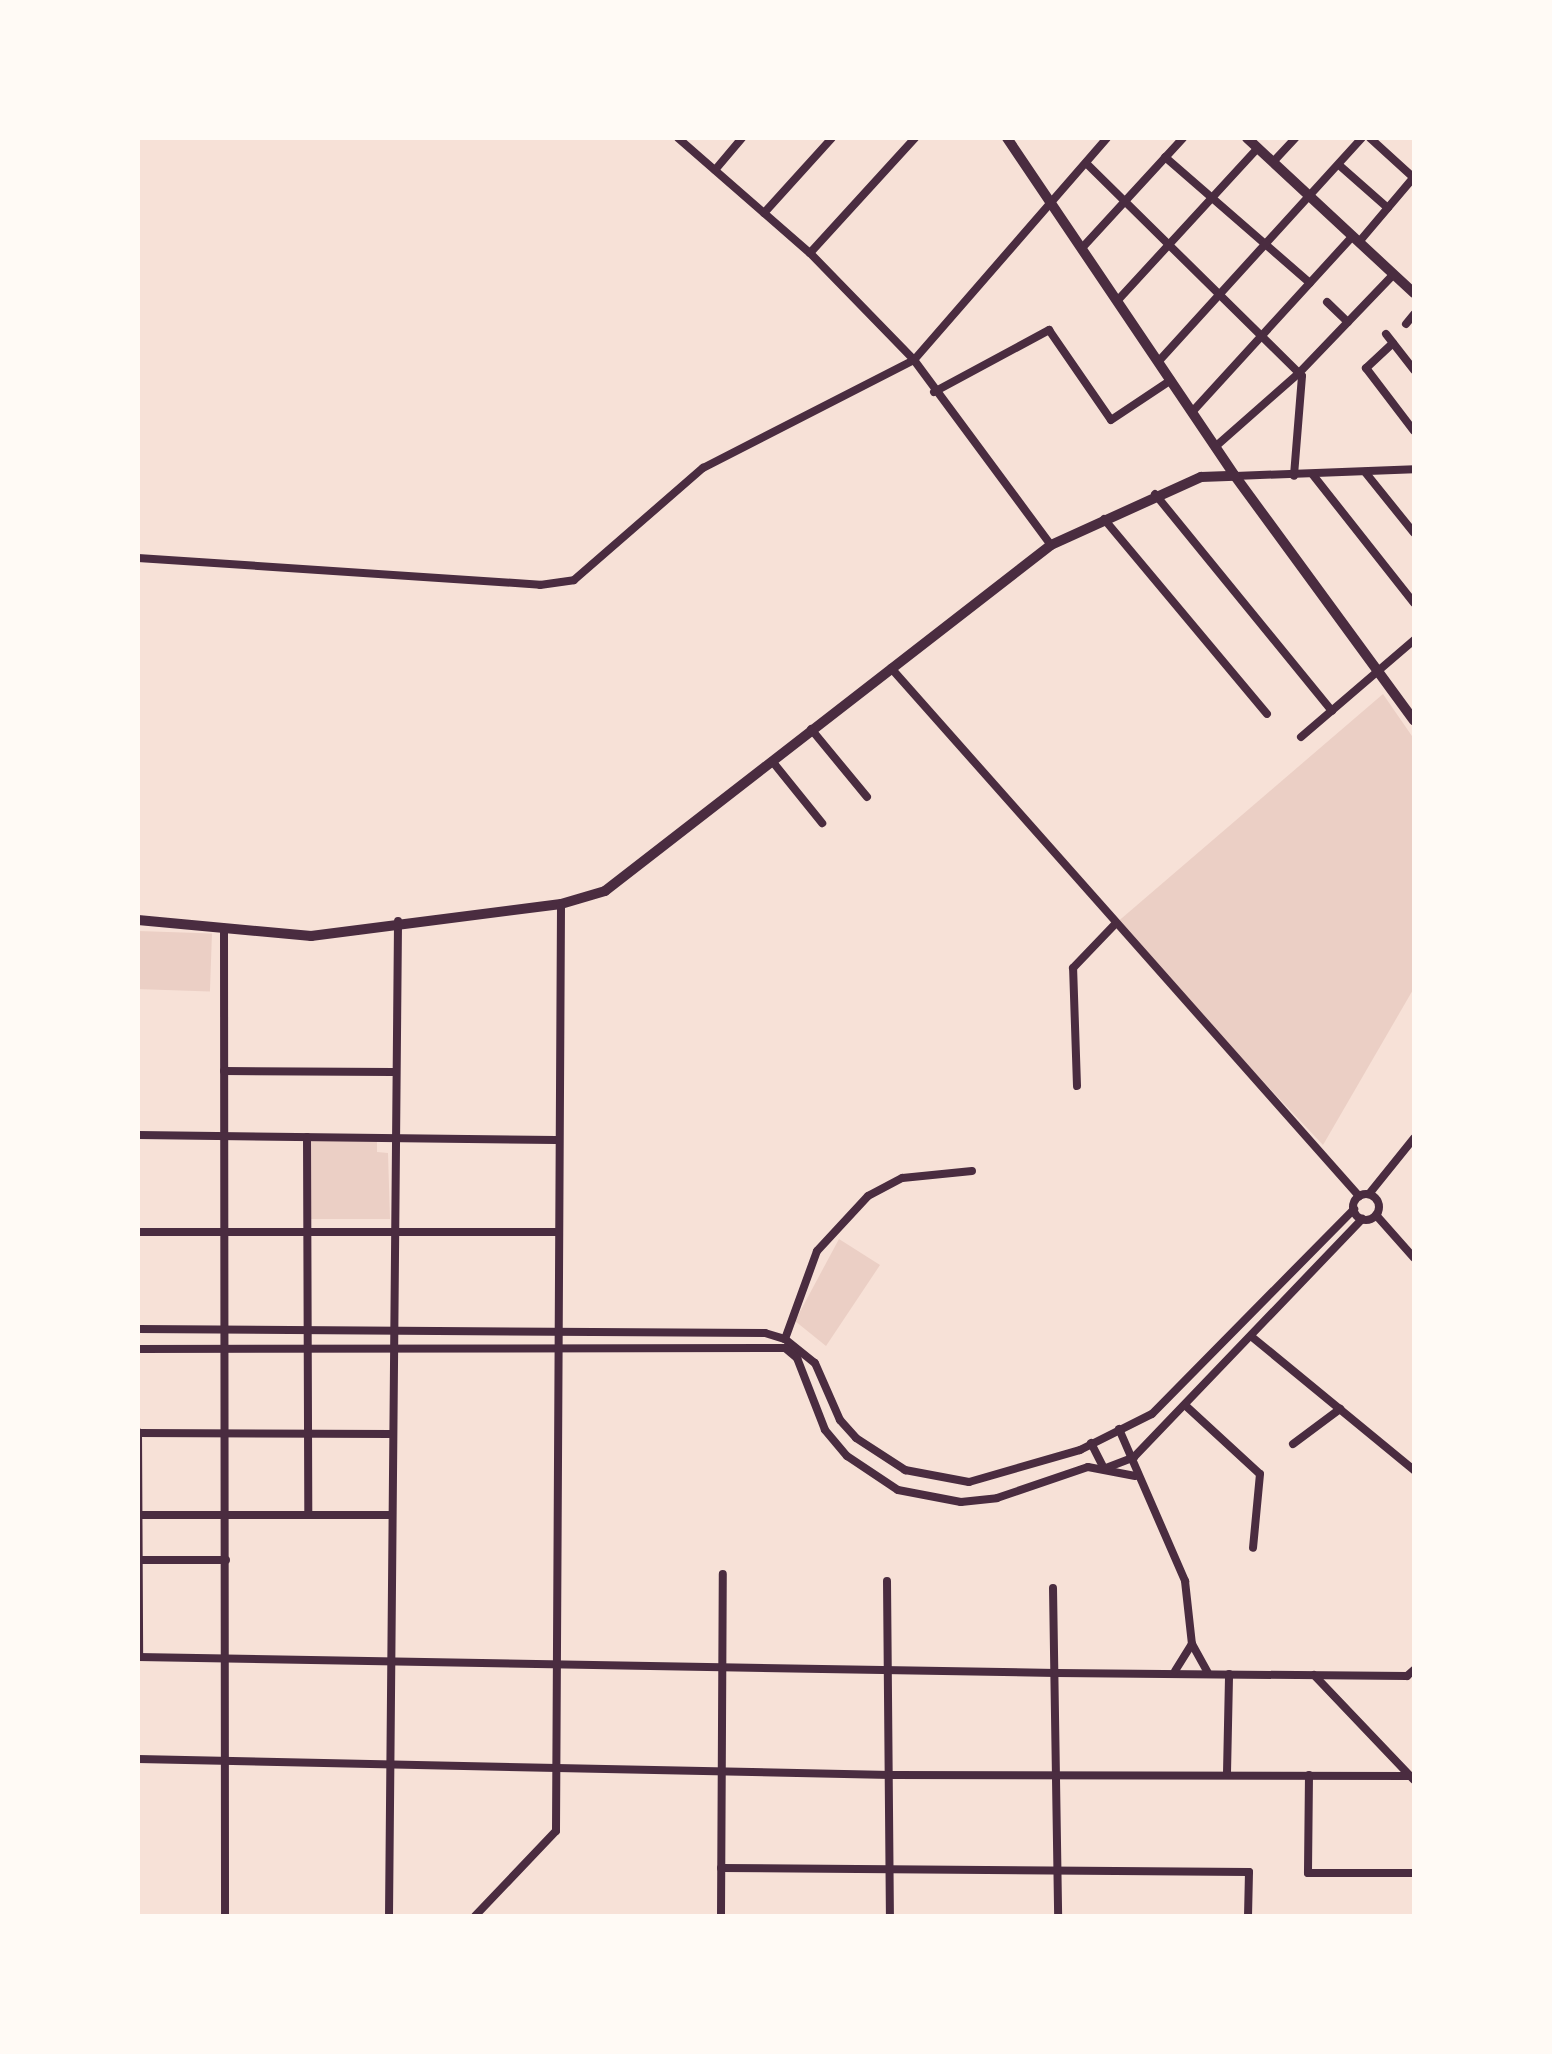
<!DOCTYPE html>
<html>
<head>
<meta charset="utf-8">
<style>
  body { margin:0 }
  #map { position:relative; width:1552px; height:2054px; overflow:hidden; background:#f7e1d7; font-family:Commissioner,sans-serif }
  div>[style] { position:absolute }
  .green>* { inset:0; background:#ebcfc5; transform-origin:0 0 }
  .minor>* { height:8px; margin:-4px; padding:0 4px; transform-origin:4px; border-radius:4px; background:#4a2c40 }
  .minor>.ring { margin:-4px; padding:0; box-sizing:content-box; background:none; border:8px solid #4a2c40; border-radius:50% }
  .tertiary>* { height:10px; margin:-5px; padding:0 5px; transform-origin:5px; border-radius:5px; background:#4a2c40 }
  span { translate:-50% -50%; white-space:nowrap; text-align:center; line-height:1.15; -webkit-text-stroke:8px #fffaf5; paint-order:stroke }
  .frame { position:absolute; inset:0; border:140px solid #fffaf5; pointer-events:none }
</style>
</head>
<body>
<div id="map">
  <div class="green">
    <div style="clip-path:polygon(1383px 694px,1414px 739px,1414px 988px,1323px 1145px,1115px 924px)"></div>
    <div style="left:138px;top:931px;width:74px;height:58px;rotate:2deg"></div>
    <div style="clip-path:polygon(310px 1139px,377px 1141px,377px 1152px,388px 1153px,390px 1219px,309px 1219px)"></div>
    <div style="clip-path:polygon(839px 1239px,880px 1265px,826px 1346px,795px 1321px)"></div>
  </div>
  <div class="minor">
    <div style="left:678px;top:138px;width:175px;rotate:41.1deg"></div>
    <div style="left:810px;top:253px;width:149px;rotate:45.8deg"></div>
    <div style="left:914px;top:360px;width:230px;rotate:53.5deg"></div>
    <div style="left:1370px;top:138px;width:59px;rotate:42.3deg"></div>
    <div style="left:1165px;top:157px;width:192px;rotate:41deg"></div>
    <div style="left:1273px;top:162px;width:33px;rotate:-47deg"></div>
    <div style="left:1086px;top:163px;width:303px;rotate:44.6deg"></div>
    <div style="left:1302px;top:376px;width:100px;rotate:94.6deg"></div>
    <div style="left:1339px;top:165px;width:65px;rotate:41.3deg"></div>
    <div style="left:715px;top:170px;width:42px;rotate:-49.8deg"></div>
    <div style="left:764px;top:213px;width:101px;rotate:-47.8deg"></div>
    <div style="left:1359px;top:242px;width:85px;rotate:-49.8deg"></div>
    <div style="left:1082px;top:248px;width:149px;rotate:-47.4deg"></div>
    <div style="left:810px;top:253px;width:156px;rotate:-47.6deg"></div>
    <div style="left:1118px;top:300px;width:207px;rotate:-47.4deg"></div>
    <div style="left:1327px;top:302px;width:29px;rotate:44deg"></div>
    <div style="left:1406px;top:324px;width:13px;rotate:-51deg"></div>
    <div style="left:1386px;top:334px;width:46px;rotate:52.1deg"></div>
    <div style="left:1393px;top:343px;width:37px;rotate:137deg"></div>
    <div style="left:1366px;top:368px;width:79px;rotate:52.7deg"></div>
    <div style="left:1158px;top:362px;width:303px;rotate:-47.7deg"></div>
    <div style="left:934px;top:392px;width:131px;rotate:-28.3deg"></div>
    <div style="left:1049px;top:330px;width:109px;rotate:55.4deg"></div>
    <div style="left:1111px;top:420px;width:72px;rotate:-33.7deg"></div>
    <div style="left:1193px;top:411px;width:237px;rotate:-47.6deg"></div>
    <div style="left:1215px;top:447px;width:112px;rotate:-41.4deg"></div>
    <div style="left:1299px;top:373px;width:137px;rotate:-46.2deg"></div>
    <div style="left:1365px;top:472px;width:78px;rotate:51.2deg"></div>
    <div style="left:1313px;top:475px;width:163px;rotate:51.7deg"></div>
    <div style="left:1235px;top:476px;width:179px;rotate:-2.2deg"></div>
    <div style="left:1155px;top:494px;width:280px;rotate:50.8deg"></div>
    <div style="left:1104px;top:519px;width:254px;rotate:50.1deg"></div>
    <div style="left:138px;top:558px;width:403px;rotate:3.8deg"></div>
    <div style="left:540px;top:585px;width:34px;rotate:-8deg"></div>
    <div style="left:574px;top:580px;width:171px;rotate:-41deg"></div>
    <div style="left:703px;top:468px;width:237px;rotate:-27.1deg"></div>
    <div style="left:914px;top:360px;width:294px;rotate:-49deg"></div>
    <div style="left:891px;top:668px;width:706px;rotate:48.45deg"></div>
    <div style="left:811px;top:729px;width:88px;rotate:50.5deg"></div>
    <div style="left:1301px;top:737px;width:149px;rotate:-40.6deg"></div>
    <div style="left:772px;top:761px;width:80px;rotate:51.1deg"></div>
    <div style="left:224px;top:930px;width:986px;rotate:89.94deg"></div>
    <div style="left:224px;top:1071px;width:169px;rotate:0.3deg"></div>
    <div style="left:1077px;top:1086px;width:118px;rotate:-91.9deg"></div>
    <div style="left:1073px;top:968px;width:61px;rotate:-46.3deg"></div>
    <div style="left:138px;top:1135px;width:418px;rotate:0.7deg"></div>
    <div style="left:307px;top:1137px;width:377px;rotate:89.8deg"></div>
    <div style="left:972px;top:1171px;width:70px;rotate:174.3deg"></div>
    <div style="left:902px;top:1178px;width:38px;rotate:152deg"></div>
    <div style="left:868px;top:1196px;width:75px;rotate:132.8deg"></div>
    <div style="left:817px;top:1251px;width:94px;rotate:110deg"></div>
    <div style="left:785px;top:1339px;width:38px;rotate:39deg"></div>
    <div style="left:815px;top:1363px;width:62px;rotate:66.3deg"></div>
    <div style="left:840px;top:1420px;width:24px;rotate:48deg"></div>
    <div style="left:856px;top:1438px;width:59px;rotate:33.1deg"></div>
    <div style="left:905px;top:1470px;width:65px;rotate:10.6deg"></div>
    <div style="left:969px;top:1482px;width:116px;rotate:-16.1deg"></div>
    <div style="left:1080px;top:1450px;width:80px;rotate:-26.6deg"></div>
    <div style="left:1152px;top:1414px;width:288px;rotate:-45.4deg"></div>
    <div style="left:1369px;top:1194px;width:72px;rotate:-51.2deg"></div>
    <div class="ring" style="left:1353px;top:1194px;width:18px;height:18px"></div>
    <div style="left:1376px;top:1215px;width:57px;rotate:48.5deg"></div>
    <div style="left:138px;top:1232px;width:418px"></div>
    <div style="left:138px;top:1329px;width:627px;rotate:0.37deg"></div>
    <div style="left:765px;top:1333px;width:21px;rotate:17deg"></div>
    <div style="left:1252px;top:1337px;width:210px;rotate:39.4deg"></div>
    <div style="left:138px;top:1349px;width:647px;rotate:-0.09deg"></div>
    <div style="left:785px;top:1348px;width:16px;rotate:40deg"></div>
    <div style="left:797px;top:1358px;width:77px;rotate:68.7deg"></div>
    <div style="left:825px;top:1430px;width:34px;rotate:50deg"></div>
    <div style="left:847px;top:1456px;width:61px;rotate:33.7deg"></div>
    <div style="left:898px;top:1490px;width:64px;rotate:10.8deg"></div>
    <div style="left:961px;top:1502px;width:36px;rotate:-6deg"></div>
    <div style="left:997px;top:1498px;width:96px;rotate:-18.8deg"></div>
    <div style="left:1088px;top:1467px;width:48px;rotate:10.8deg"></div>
    <div style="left:1186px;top:1406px;width:100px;rotate:42.6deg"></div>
    <div style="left:1260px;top:1474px;width:74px;rotate:95.4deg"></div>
    <div style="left:1119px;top:1429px;width:166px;rotate:66.5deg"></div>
    <div style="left:1185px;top:1581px;width:63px;rotate:83.7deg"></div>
    <div style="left:138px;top:1432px;width:225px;rotate:89.7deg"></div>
    <div style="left:138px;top:1433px;width:253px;rotate:0.2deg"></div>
    <div style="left:1091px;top:1443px;width:29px;rotate:63deg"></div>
    <div style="left:1293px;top:1444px;width:59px;rotate:-36.7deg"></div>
    <div style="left:1134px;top:1457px;width:330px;rotate:-46.2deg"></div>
    <div style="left:1106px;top:1468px;width:30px;rotate:-21deg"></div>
    <div style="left:138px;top:1515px;width:253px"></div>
    <div style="left:138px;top:1560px;width:88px"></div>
    <div style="left:887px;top:1581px;width:335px;rotate:89.5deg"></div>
    <div style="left:1053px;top:1588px;width:328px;rotate:89.1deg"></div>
    <div style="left:1192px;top:1644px;width:33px;rotate:61deg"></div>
    <div style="left:138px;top:1657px;width:918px;rotate:1deg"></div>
    <div style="left:1056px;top:1673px;width:351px;rotate:0.5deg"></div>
    <div style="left:1407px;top:1676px;width:9px;rotate:-41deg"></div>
    <div style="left:1175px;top:1671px;width:32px;rotate:-58deg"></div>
    <div style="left:1314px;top:1675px;width:145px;rotate:46.4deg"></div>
    <div style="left:138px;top:1759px;width:753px;rotate:1.22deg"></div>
    <div style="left:891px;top:1775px;width:520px;rotate:0.11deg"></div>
    <div style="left:1227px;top:1773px;width:99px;rotate:-88.8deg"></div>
    <div style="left:1309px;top:1775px;width:98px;rotate:90.6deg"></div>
    <div style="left:1308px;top:1873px;width:106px"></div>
    <div style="left:721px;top:1868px;width:528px;rotate:0.43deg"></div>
    <div style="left:1249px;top:1872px;width:44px;rotate:91.3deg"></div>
    <div style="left:389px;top:1916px;width:995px;rotate:-89.48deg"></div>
    <div style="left:475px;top:1916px;width:117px;rotate:-46.4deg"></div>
    <div style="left:556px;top:1831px;width:927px;rotate:-89.69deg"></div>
    <div style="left:721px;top:1916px;width:342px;rotate:-89.7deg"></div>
  </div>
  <div class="tertiary">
    <div style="left:1007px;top:138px;width:408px;rotate:56deg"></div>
    <div style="left:1235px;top:476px;width:303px;rotate:53.8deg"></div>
    <div style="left:1247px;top:138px;width:228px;rotate:42.9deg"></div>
    <div style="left:138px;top:920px;width:174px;rotate:5.3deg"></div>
    <div style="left:311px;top:936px;width:252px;rotate:-7.3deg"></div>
    <div style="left:561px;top:904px;width:46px;rotate:-16.5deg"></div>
    <div style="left:605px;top:891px;width:564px;rotate:-37.8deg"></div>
    <div style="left:1051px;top:545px;width:165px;rotate:-24.4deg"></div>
    <div style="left:1201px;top:477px;width:34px;rotate:-2deg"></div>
  </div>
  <div class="frame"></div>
</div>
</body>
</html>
